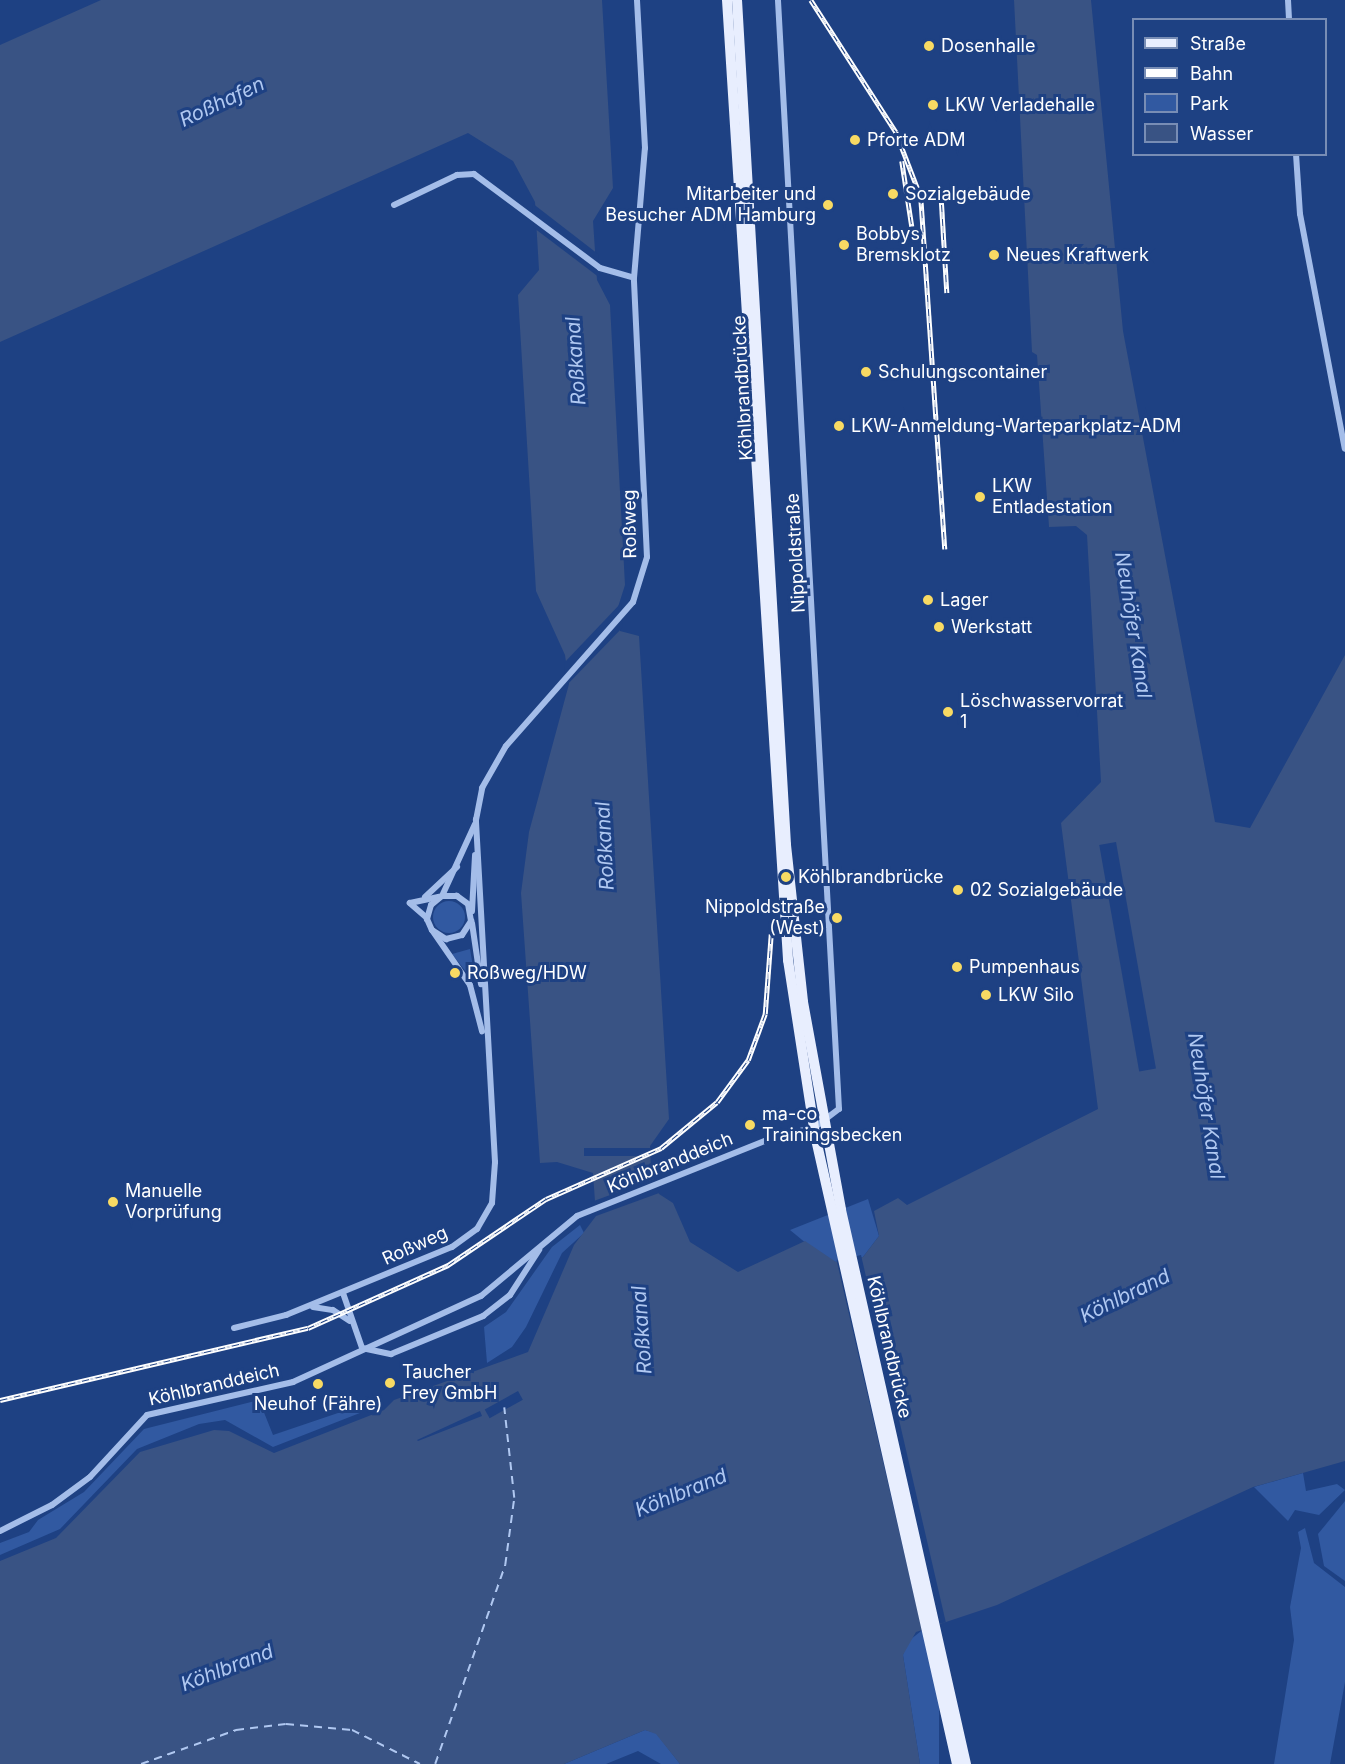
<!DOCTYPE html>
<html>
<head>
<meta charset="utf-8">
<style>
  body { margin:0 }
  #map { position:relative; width:1345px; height:1764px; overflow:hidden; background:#1e4183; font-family:Inter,sans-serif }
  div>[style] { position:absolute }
  .green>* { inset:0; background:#3159a1 }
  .round { border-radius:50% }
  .water>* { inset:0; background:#395384 }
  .pier>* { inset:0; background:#1e4183; transform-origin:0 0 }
  .ferry>* { height:1.5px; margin-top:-0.75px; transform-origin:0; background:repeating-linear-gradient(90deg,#b0c8f1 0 8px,transparent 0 14px) }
  .minor>* { height:6px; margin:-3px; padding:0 3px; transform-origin:3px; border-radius:3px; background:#a4bde9 }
  .primary>* { height:10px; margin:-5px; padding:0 5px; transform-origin:5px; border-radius:5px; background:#e8eefe }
  .rail>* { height:4.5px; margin-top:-2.25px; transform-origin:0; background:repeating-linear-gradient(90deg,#1e4183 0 7px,#fff 0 14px); box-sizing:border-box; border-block:2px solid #fff }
  .dots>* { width:16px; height:16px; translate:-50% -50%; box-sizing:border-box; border:3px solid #1e4183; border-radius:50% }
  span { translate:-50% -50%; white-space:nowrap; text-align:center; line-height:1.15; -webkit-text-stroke:6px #1e4183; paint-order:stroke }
  .poi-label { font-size:18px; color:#fff }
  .left { translate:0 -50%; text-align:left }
  .right { translate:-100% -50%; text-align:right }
  .street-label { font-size:18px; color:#fff }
  .water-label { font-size:20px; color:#b0c8f1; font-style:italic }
  .legend { position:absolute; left:1132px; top:18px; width:195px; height:138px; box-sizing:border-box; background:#1e4183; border:2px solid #788db5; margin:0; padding:8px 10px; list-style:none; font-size:18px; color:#fff }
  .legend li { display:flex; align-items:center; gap:12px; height:30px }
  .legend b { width:30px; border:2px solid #788db5 }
</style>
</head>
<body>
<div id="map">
  <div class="green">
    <div class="round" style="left:433px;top:901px;width:32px;height:32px"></div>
    <div style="clip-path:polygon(470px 949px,474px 973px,470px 977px,452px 954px)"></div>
    <div style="clip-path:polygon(868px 1199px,879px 1236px,863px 1257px,836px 1262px,824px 1258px,790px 1230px)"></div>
    <div style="clip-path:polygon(580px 1225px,584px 1233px,562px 1253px,526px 1327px,512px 1347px,487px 1363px,484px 1327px,506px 1312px,552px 1247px)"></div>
    <div style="clip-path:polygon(259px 1400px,273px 1435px,338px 1413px,365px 1411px,273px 1447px,225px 1420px,199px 1424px,137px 1449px,60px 1529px,0 1555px,0 1543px,29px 1532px,38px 1520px,84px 1492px,144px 1429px)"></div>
    <div style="clip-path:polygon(1303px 1473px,1306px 1491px,1337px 1484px,1345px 1490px,1319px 1515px,1295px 1510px,1288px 1521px,1254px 1487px)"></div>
    <div style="clip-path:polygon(1345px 1501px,1345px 1581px,1324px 1566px,1318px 1534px)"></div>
    <div style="clip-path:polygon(1305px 1528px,1314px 1563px,1345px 1587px,1345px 1682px,1330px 1764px,1274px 1764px,1294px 1640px,1290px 1607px,1301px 1548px,1298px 1532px)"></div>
    <div style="clip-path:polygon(925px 1628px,939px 1699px,939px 1764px,920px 1764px,903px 1655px,906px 1643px)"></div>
    <div style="clip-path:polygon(645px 1730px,656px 1733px,680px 1764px,661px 1764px,638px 1751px,606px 1764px,564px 1764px)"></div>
  </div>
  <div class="water">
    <div style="clip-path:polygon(101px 0,602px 0,613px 188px,593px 221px,597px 280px,610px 305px,625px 585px,618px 607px,620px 631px,639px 636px,669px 1119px,650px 1146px,651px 1172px,659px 1194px,673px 1203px,690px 1242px,738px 1272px,805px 1241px,836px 1262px,863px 1257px,879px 1236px,874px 1211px,898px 1198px,907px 1205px,1098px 1109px,1061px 823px,1101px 782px,1087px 535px,1076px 526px,1049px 527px,1037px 355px,1032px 352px,1014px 0,1091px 0,1123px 331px,1215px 822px,1250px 828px,1345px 655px,1345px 1461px,1253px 1487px,997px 1605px,916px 1632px,903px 1655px,920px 1764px,680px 1764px,656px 1734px,645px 1730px,564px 1764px,0 1764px,0 1561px,56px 1538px,140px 1452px,214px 1430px,229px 1431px,274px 1453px,384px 1410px,394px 1400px,528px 1352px,574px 1245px,596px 1216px,593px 1173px,557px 1162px,540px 1163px,521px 893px,529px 832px,569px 684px,565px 655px,536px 591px,518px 295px,539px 270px,535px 202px,513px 161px,468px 133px,0 342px,0 45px)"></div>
  </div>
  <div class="pier">
    <div style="clip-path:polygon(532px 203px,598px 254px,600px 278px,534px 228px)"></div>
    <div style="clip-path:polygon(621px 603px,623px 627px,565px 687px,564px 663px)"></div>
    <div style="left:1116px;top:842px;width:230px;height:17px;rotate:80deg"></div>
    <div style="left:653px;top:1148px;width:8px;height:69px;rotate:90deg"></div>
    <div style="left:654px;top:1179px;width:15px;height:67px;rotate:70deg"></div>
    <div style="left:861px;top:1255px;width:377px;height:25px;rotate:77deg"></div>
    <div style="left:518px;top:1391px;width:10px;height:38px;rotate:61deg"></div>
    <div style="clip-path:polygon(480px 1411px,482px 1416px,418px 1441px,417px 1440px)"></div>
  </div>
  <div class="ferry">
    <div style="left:141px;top:1764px;width:101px;rotate:-19.7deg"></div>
    <div style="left:236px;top:1730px;width:50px;rotate:-6.8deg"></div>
    <div style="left:286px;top:1724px;width:66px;rotate:5.2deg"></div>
    <div style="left:352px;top:1730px;width:76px;rotate:26.6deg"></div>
    <div style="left:435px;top:1764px;width:211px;rotate:-70.6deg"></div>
    <div style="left:505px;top:1565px;width:68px;rotate:-82.3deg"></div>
    <div style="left:514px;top:1498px;width:91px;rotate:-96.3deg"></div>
  </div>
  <div class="minor">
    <div style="left:1288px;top:0;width:20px;rotate:87deg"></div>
    <div style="left:1296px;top:154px;width:60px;rotate:86.2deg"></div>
    <div style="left:1300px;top:214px;width:239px;rotate:79.2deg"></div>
    <div style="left:394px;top:205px;width:70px;rotate:-25.5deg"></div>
    <div style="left:457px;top:175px;width:17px;rotate:-3deg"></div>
    <div style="left:474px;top:174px;width:157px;rotate:36.7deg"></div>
    <div style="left:600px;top:268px;width:35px;rotate:16deg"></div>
    <div style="left:442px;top:896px;width:79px;rotate:-65.4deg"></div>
    <div style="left:425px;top:897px;width:44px;rotate:-43.2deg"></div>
    <div style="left:472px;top:911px;width:56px;rotate:-86.9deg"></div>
    <div style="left:427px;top:918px;width:23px;rotate:-139deg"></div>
    <div style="left:410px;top:903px;width:30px;rotate:-12deg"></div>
    <div style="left:472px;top:923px;width:62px;rotate:81.6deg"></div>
    <div style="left:432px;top:930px;width:17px;rotate:33deg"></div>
    <div style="left:446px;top:939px;width:16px;rotate:-14deg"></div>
    <div style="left:462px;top:935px;width:17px;rotate:-57deg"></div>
    <div style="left:471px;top:921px;width:17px;rotate:-100deg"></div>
    <div style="left:468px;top:904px;width:14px;rotate:-144deg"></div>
    <div style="left:457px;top:896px;width:15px;rotate:180deg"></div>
    <div style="left:442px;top:896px;width:14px;rotate:141deg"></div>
    <div style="left:431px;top:905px;width:15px;rotate:106deg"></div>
    <div style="left:427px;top:919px;width:12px;rotate:66deg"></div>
    <div style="left:432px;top:930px;width:67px;rotate:55.4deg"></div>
    <div style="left:470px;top:985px;width:48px;rotate:75.4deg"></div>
    <div style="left:343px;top:1293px;width:58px;rotate:70.9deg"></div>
    <div style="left:313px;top:1307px;width:20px;rotate:9deg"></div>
    <div style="left:333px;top:1310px;width:20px;rotate:33deg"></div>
    <div style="left:234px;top:1328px;width:54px;rotate:-14deg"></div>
    <div style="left:286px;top:1315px;width:179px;rotate:-22.3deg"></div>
    <div style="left:452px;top:1247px;width:31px;rotate:-36deg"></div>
    <div style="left:477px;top:1229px;width:30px;rotate:-60deg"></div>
    <div style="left:492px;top:1203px;width:41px;rotate:-85.8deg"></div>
    <div style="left:495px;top:1162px;width:343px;rotate:-93.2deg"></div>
    <div style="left:476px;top:820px;width:33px;rotate:-79deg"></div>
    <div style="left:482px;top:788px;width:48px;rotate:-60.3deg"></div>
    <div style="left:506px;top:746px;width:192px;rotate:-48.6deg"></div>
    <div style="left:633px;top:602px;width:47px;rotate:-72.7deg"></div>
    <div style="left:647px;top:557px;width:279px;rotate:-92.7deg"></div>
    <div style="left:634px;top:278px;width:130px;rotate:-85.2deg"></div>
    <div style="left:645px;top:148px;width:148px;rotate:-93.1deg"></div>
    <div style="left:362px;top:1348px;width:30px;rotate:12deg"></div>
    <div style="left:391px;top:1354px;width:100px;rotate:-22.4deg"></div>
    <div style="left:483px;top:1316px;width:34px;rotate:-38deg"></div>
    <div style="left:510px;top:1295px;width:54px;rotate:-57.2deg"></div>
    <div style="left:0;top:1531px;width:58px;rotate:-26.6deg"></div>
    <div style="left:52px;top:1505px;width:47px;rotate:-36.4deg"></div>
    <div style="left:90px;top:1477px;width:84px;rotate:-47.4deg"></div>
    <div style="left:147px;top:1415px;width:150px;rotate:-12.7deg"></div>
    <div style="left:293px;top:1382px;width:207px;rotate:-24.6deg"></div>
    <div style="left:481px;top:1296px;width:125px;rotate:-39.8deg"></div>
    <div style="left:577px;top:1216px;width:208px;rotate:-21.8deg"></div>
    <div style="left:770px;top:1139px;width:47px;rotate:-14.9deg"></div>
    <div style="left:815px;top:1127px;width:30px;rotate:-37deg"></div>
    <div style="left:839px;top:1109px;width:1111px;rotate:-93.15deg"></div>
  </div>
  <div class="primary">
    <div style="left:727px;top:0;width:962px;rotate:86.36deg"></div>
    <div style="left:788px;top:960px;width:177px;rotate:81.2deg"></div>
    <div style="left:815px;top:1135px;width:645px;rotate:77.28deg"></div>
    <div style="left:737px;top:0;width:846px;rotate:86.68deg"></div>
    <div style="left:786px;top:845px;width:158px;rotate:83.8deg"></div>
    <div style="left:803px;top:1002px;width:211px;rotate:79.6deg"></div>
    <div style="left:841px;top:1210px;width:568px;rotate:77.29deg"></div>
  </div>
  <div class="rail">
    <div style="left:811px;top:0;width:157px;rotate:57.2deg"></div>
    <div style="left:896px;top:132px;width:70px;rotate:69deg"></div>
    <div style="left:921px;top:197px;width:353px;rotate:86.1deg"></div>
    <div style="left:902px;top:161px;width:66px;rotate:81.3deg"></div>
    <div style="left:941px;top:191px;width:102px;rotate:86.6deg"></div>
    <div style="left:0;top:1400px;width:316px;rotate:-13.2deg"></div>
    <div style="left:308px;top:1328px;width:154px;rotate:-24.2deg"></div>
    <div style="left:448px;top:1265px;width:118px;rotate:-34deg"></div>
    <div style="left:546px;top:1199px;width:126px;rotate:-23.9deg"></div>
    <div style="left:661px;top:1148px;width:72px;rotate:-39.4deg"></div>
    <div style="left:717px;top:1102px;width:52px;rotate:-53.6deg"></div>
    <div style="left:748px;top:1060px;width:49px;rotate:-69.7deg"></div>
    <div style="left:765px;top:1014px;width:80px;rotate:-85.7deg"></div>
  </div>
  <div class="dots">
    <div style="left:929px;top:46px;background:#f8da63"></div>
    <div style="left:933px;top:105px;background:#f8da63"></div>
    <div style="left:855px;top:140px;background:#f8da63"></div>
    <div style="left:893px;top:194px;background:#f8da63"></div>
    <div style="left:828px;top:205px;background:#f8da63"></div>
    <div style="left:844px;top:245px;background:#f8da63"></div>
    <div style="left:994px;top:255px;background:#f8da63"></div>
    <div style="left:866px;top:372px;background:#f8da63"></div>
    <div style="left:839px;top:426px;background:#f8da63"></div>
    <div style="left:980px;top:497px;background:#f8da63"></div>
    <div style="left:928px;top:600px;background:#f8da63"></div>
    <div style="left:939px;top:627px;background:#f8da63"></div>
    <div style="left:948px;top:712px;background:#f8da63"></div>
    <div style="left:786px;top:877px;background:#f8da63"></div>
    <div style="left:958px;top:890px;background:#f8da63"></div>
    <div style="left:837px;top:918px;background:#f8da63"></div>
    <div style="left:957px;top:967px;background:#f8da63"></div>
    <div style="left:455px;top:973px;background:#f8da63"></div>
    <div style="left:986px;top:995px;background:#f8da63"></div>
    <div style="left:750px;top:1125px;background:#f8da63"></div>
    <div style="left:113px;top:1202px;background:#f8da63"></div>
    <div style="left:390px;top:1383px;background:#f8da63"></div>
    <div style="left:318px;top:1384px;background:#f8da63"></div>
  </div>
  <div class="poi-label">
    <span class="left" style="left:941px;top:46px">Dosenhalle</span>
    <span class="left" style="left:945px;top:105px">LKW Verladehalle</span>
    <span class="left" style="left:867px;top:140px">Pforte ADM</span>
    <span class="left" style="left:905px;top:194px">Sozialgebäude</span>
    <span class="right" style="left:816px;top:205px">Mitarbeiter und<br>Besucher ADM Hamburg</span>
    <span class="left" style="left:856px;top:245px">Bobbys<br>Bremsklotz</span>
    <span class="left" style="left:1006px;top:255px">Neues Kraftwerk</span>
    <span class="left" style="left:878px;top:372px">Schulungscontainer</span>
    <span class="left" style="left:851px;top:426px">LKW-Anmeldung-Warteparkplatz-ADM</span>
    <span class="left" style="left:992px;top:497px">LKW<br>Entladestation</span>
    <span class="left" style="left:940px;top:600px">Lager</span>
    <span class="left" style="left:951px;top:627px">Werkstatt</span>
    <span class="left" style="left:960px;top:712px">Löschwasservorrat<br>1</span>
    <span class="left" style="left:798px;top:877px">Köhlbrandbrücke</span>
    <span class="left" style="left:970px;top:890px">02 Sozialgebäude</span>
    <span class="right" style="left:825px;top:918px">Nippoldstraße<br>(West)</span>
    <span class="left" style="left:969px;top:967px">Pumpenhaus</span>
    <span class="left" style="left:467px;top:973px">Roßweg/HDW</span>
    <span class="left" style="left:998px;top:995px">LKW Silo</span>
    <span class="left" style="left:762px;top:1125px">ma-co<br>Trainingsbecken</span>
    <span class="left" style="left:125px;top:1202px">Manuelle<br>Vorprüfung</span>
    <span class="left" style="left:402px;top:1383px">Taucher<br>Frey GmbH</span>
    <span style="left:318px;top:1404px">Neuhof (Fähre)</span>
  </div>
  <div class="street-label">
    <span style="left:743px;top:388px;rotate:-93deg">Köhlbrandbrücke</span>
    <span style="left:630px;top:524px;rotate:-91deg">Roßweg</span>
    <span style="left:796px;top:553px;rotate:-93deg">Nippoldstraße</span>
    <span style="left:670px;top:1163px;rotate:-22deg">Köhlbranddeich</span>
    <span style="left:415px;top:1246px;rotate:-24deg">Roßweg</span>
    <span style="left:889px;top:1347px;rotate:77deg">Köhlbrandbrücke</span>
    <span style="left:214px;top:1385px;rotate:-13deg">Köhlbranddeich</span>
  </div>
  <div class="water-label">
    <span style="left:222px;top:102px;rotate:-25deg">Roßhafen</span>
    <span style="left:576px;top:361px;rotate:-94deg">Roßkanal</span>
    <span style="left:1133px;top:625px;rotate:81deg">Neuhöfer Kanal</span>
    <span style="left:605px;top:846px;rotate:-93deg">Roßkanal</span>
    <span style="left:1206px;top:1106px;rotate:81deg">Neuhöfer Kanal</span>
    <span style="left:1125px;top:1296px;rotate:-26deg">Köhlbrand</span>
    <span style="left:642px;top:1330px;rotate:-94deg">Roßkanal</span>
    <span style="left:681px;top:1493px;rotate:-22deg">Köhlbrand</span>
    <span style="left:227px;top:1668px;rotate:-21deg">Köhlbrand</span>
  </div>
  <ul class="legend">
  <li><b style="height:8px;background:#e8eefe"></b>Straße</li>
  <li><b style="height:8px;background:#fff"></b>Bahn</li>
  <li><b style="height:16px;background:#3159a1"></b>Park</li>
  <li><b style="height:16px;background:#395384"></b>Wasser</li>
  </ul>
</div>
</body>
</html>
